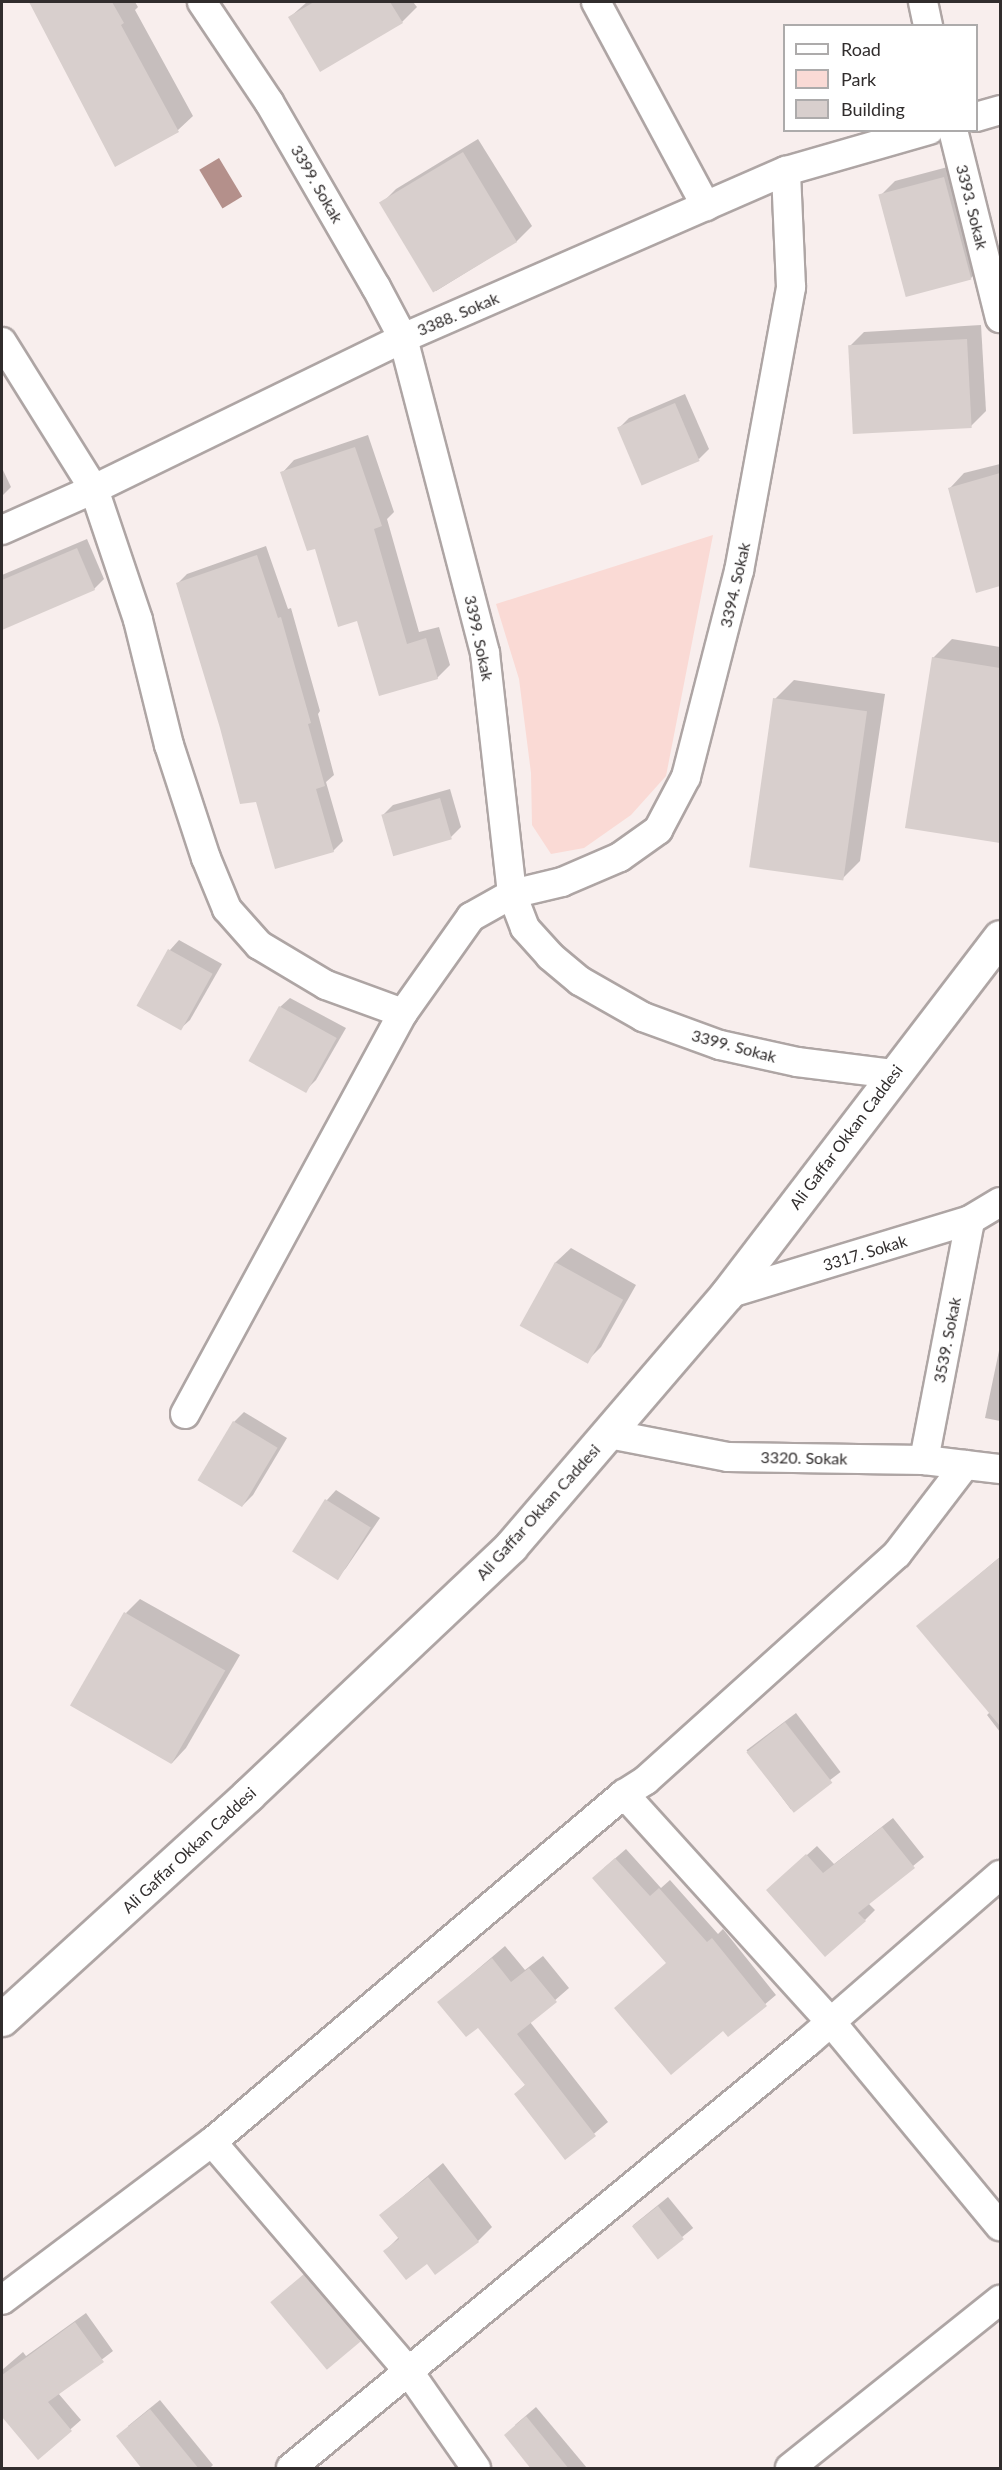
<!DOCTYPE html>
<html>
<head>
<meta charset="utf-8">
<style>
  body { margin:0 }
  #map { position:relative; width:1002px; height:2470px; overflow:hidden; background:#f8eeed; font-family:Lato,sans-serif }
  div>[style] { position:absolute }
  .green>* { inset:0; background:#fadad5 }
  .water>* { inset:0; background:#b4908b; transform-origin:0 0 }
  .shadow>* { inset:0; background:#0003; transform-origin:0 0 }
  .building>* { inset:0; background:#d8cfcd; transform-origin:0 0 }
  .roads { filter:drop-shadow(2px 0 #aea5a4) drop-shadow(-2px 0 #aea5a4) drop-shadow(0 2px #aea5a4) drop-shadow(0 -2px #aea5a4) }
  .minor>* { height:28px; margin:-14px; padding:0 14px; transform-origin:14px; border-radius:14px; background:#fff }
  .tertiary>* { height:33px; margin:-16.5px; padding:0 16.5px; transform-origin:16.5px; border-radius:16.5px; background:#fff }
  span { translate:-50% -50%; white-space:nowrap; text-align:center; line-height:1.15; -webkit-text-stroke:4.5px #fff; paint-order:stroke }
  .street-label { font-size:16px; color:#312d2d }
  .frame { position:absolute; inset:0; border:3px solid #312d2d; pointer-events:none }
  .legend { position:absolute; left:783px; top:24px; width:195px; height:108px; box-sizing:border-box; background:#fff; border:2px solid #adabab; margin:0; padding:8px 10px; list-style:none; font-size:18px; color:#312d2d }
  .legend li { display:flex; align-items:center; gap:12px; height:30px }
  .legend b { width:30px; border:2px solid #adabab }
</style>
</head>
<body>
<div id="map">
  <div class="green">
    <div style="clip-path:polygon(713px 535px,666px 776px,631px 815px,584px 848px,551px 854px,532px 825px,531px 773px,519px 679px,496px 604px)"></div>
  </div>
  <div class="water">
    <div style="left:219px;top:158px;width:45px;height:23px;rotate:59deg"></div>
  </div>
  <div class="shadow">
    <div style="clip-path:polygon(31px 2px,135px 2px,138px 7px,135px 10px,193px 116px,178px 130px,116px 164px)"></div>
    <div style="clip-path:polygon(307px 2px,413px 2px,417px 7px,402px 22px,290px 17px)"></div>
    <div style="clip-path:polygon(478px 139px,532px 226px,517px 241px,436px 291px,381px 204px,396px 189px)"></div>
    <div style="clip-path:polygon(959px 164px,985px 264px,970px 279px,880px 196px,895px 181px)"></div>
    <div style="clip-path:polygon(981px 325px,986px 411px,971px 426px,849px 347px,864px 332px)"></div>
    <div style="clip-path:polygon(685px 394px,709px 449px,699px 459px,619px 428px,629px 418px)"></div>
    <div style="clip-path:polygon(368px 435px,394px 512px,387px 519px,419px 632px,439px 627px,450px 665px,437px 678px,358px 619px,316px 547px,282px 473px,294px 460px)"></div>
    <div style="clip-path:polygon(1000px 464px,1000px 585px,977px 591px,950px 488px,964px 473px)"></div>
    <div style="clip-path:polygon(2px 468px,11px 487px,2px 496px)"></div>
    <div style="clip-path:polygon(87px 539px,104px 579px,94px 589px,6px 626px,2px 615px,2px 575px)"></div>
    <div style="clip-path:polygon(266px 546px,288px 609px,291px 608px,320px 711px,318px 714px,334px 775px,326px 782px,343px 841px,333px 851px,257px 800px,221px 728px,177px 584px,187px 574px)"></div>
    <div style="clip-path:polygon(952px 639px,1000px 647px,1000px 842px,933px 658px)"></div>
    <div style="clip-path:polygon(794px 680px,885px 694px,860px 861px,841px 880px,775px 699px)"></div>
    <div style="clip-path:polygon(450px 789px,461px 827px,451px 837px,383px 815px,393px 805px)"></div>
    <div style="clip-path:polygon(179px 940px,222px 964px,190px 1020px,180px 1029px,170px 950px)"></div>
    <div style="clip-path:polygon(290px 998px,346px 1028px,316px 1080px,306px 1090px,280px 1007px)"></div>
    <div style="clip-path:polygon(571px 1248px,636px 1285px,601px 1347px,586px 1362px,521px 1325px,556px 1262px)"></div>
    <div style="clip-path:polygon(1000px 1346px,1000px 1421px,985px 1418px)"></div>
    <div style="clip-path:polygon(244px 1412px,287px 1438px,253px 1495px,243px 1505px,234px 1422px)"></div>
    <div style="clip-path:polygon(336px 1490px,380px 1518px,346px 1568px,337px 1578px,294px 1550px,327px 1500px)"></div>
    <div style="clip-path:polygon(1000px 1557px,1000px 1614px,989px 1623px,1000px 1636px,1000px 1732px,987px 1715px,990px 1712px,918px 1626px)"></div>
    <div style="clip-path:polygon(140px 1599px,240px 1655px,186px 1748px,172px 1763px,126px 1613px)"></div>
    <div style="left:796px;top:1713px;width:74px;height:62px;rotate:53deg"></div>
    <div style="clip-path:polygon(893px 1818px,924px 1857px,868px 1903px,875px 1910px,865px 1920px,778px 1881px,817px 1846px,834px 1864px)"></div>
    <div style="clip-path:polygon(626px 1849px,661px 1888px,670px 1880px,718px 1934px,723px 1929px,776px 1995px,728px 2035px,667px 1963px,604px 1868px)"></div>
    <div style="clip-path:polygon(505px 1946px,525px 1970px,543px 1956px,569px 1988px,530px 2022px,608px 2122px,565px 2158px,516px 2094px,526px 2084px,478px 2026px,439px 2002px)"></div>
    <div style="clip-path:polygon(443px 2163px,492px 2227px,478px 2241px,427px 2262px,385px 2251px,399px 2237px,381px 2215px)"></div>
    <div style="left:668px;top:2197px;width:40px;height:45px;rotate:51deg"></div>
    <div style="clip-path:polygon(314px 2266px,370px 2330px,360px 2340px,272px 2302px)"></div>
    <div style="clip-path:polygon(86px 2313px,113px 2351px,58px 2393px,81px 2420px,38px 2458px,2px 2415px,2px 2370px,23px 2352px,26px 2356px)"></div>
    <div style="clip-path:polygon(160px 2400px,213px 2465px,210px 2468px,144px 2468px,128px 2426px)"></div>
    <div style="clip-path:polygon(536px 2407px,587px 2468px,533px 2468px,515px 2425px)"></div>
  </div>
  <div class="building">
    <div style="clip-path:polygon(29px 2px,112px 2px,124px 23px,121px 25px,179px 132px,115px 167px)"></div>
    <div style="clip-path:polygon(314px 2px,390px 2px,403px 23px,320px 72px,288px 17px)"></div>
    <div style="left:463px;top:152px;width:105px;height:98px;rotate:59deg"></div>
    <div style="left:944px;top:177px;width:106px;height:68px;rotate:75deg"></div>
    <div style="left:967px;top:339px;width:89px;height:119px;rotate:87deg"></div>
    <div style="left:675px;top:403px;width:63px;height:63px;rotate:67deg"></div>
    <div style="clip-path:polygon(355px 447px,382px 526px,374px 529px,407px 644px,426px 638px,438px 679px,379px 696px,357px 621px,338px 627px,315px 549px,307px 551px,280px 472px)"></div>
    <div style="clip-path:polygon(1000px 473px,1000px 586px,976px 593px,948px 488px)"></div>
    <div style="clip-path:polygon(77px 548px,95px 590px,2px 630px,2px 580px)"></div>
    <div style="clip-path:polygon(257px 555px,278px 618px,281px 617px,311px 723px,308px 724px,325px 786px,316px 789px,334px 852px,275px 869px,256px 802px,240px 804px,220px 728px,176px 583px)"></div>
    <div style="clip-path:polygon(932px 657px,1000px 668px,1000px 843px,905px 828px)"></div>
    <div style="left:773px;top:698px;width:95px;height:171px;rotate:8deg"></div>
    <div style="left:440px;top:798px;width:43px;height:61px;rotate:74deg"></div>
    <div style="left:168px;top:949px;width:51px;height:65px;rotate:29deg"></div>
    <div style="left:279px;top:1006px;width:66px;height:63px;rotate:29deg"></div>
    <div style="left:555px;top:1262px;width:78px;height:73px;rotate:29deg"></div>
    <div style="left:233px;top:1421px;width:52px;height:69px;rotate:31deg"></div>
    <div style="left:325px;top:1499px;width:54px;height:62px;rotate:32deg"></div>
    <div style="clip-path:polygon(1000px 1557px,1000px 1726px,916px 1626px)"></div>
    <div style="left:124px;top:1612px;width:117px;height:108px;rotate:30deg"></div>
    <div style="left:785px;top:1722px;width:77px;height:49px;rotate:52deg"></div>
    <div style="clip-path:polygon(882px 1827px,915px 1868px,858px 1913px,866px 1921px,825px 1957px,766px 1890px,806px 1854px,823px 1873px)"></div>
    <div style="clip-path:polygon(615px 1858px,650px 1896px,659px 1888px,707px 1942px,712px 1938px,767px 2006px,728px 2037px,723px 2031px,671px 2075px,614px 2008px,666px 1963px,592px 1878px)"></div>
    <div style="clip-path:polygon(492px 1958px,511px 1982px,529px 1968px,557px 2002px,517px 2034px,596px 2136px,565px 2160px,514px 2094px,525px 2085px,478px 2028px,466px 2037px,437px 2002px)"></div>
    <div style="clip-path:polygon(428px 2177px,479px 2242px,435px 2275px,427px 2264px,406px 2280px,383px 2251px,399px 2239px,379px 2215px)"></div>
    <div style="left:658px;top:2206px;width:42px;height:33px;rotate:52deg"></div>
    <div style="left:304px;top:2274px;width:88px;height:44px;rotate:50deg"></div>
    <div style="clip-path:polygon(75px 2322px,104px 2362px,48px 2402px,72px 2431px,38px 2460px,2px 2417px,2px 2375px)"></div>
    <div style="clip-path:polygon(150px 2409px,199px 2469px,142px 2469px,116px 2436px)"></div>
    <div style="clip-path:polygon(526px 2416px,569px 2469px,531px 2469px,504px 2435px)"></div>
  </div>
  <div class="roads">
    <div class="minor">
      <div style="left:202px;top:2px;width:120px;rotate:56.2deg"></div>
      <div style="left:269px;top:102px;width:214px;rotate:60deg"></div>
      <div style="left:376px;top:287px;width:58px;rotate:62.1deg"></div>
      <div style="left:403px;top:338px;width:325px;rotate:75.4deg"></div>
      <div style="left:485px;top:653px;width:243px;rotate:83.6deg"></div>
      <div style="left:512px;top:894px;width:36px;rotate:69deg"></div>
      <div style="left:525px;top:928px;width:38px;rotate:48deg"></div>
      <div style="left:550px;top:956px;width:39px;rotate:40deg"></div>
      <div style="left:580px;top:981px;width:73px;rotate:29.7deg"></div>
      <div style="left:643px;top:1017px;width:82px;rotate:20deg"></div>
      <div style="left:720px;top:1045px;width:79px;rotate:12.4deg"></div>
      <div style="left:797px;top:1062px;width:98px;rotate:7.1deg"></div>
      <div style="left:596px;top:2px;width:232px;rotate:61.7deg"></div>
      <div style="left:923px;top:2px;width:25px;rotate:78deg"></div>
      <div style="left:976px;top:117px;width:25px;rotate:-16deg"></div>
      <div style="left:953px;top:130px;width:194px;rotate:76deg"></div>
      <div style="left:2px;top:342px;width:173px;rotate:58deg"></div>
      <div style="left:94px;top:489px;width:138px;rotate:71.4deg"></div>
      <div style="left:138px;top:620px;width:129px;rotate:76.1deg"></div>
      <div style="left:169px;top:745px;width:119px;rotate:71.9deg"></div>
      <div style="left:206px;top:858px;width:55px;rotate:67.6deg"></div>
      <div style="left:227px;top:909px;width:48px;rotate:48.4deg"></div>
      <div style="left:259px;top:945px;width:78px;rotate:30.8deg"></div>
      <div style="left:326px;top:985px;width:82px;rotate:20deg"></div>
      <div style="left:2px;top:530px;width:101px;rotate:-24deg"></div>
      <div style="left:94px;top:489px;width:344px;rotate:-26deg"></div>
      <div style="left:403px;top:338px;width:418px;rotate:-23.6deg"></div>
      <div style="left:786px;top:171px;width:149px;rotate:-16deg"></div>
      <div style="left:727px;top:1294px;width:254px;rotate:-16.9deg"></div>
      <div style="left:970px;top:1220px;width:35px;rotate:-31deg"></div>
      <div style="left:185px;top:1414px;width:456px;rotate:-61.5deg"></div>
      <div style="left:403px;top:1013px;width:118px;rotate:-54.7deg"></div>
      <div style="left:471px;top:917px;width:47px;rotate:-29.3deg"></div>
      <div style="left:512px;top:894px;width:51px;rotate:-13.5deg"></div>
      <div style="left:562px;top:882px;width:63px;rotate:-23.3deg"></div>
      <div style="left:620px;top:857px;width:47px;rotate:-35.4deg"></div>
      <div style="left:658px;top:830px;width:60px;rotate:-62.2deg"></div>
      <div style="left:686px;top:777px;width:213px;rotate:-75.6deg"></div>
      <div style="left:739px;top:571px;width:289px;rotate:-79.6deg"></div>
      <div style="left:791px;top:287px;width:116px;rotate:-92.5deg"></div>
      <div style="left:609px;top:1434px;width:121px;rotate:10.9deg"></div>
      <div style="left:728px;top:1457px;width:196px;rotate:0.9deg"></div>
      <div style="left:924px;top:1460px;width:77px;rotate:6.8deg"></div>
      <div style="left:924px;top:1460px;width:244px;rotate:-79.1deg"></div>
      <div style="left:624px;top:1794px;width:308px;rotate:47.8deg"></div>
      <div style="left:831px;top:2022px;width:265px;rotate:50.4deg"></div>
      <div style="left:212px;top:2142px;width:303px;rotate:49.4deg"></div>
      <div style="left:409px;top:2372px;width:117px;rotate:55.1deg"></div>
      <div style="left:2px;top:2300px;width:263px;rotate:-37deg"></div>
      <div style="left:212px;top:2142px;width:539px;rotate:-40.19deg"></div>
      <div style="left:624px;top:1794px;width:26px;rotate:-32deg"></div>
      <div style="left:646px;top:1780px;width:338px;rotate:-42deg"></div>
      <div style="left:897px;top:1554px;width:112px;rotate:-52.6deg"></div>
      <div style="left:291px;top:2468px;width:671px;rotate:-39.5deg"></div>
      <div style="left:809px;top:2041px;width:253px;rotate:-41deg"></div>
      <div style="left:790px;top:2468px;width:269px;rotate:-38.7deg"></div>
    </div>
    <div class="tertiary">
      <div style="left:2px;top:2019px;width:333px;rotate:-42.3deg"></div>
      <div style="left:248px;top:1795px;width:362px;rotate:-43.4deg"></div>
      <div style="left:511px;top:1546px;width:332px;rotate:-49.4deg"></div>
      <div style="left:727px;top:1294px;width:449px;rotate:-52.6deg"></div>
    </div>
  </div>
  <div class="street-label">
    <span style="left:317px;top:184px;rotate:60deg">3399. Sokak</span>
    <span style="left:972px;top:207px;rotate:76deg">3393. Sokak</span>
    <span style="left:458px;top:314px;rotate:-23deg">3388. Sokak</span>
    <span style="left:735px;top:585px;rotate:-77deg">3394. Sokak</span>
    <span style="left:479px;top:638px;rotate:78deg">3399. Sokak</span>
    <span style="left:734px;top:1046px;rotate:15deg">3399. Sokak</span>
    <span style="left:846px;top:1137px;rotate:-53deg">Ali Gaffar Okkan Caddesi</span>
    <span style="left:865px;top:1253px;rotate:-17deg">3317. Sokak</span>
    <span style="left:947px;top:1340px;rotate:-79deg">3539. Sokak</span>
    <span style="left:804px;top:1458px;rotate:1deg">3320. Sokak</span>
    <span style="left:538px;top:1512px;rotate:-48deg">Ali Gaffar Okkan Caddesi</span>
    <span style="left:189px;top:1850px;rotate:-43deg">Ali Gaffar Okkan Caddesi</span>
  </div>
  <div class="frame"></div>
  <ul class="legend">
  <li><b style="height:8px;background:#fff"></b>Road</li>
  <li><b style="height:16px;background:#fadad5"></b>Park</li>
  <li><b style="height:16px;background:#d8cfcd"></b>Building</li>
  </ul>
</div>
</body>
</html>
